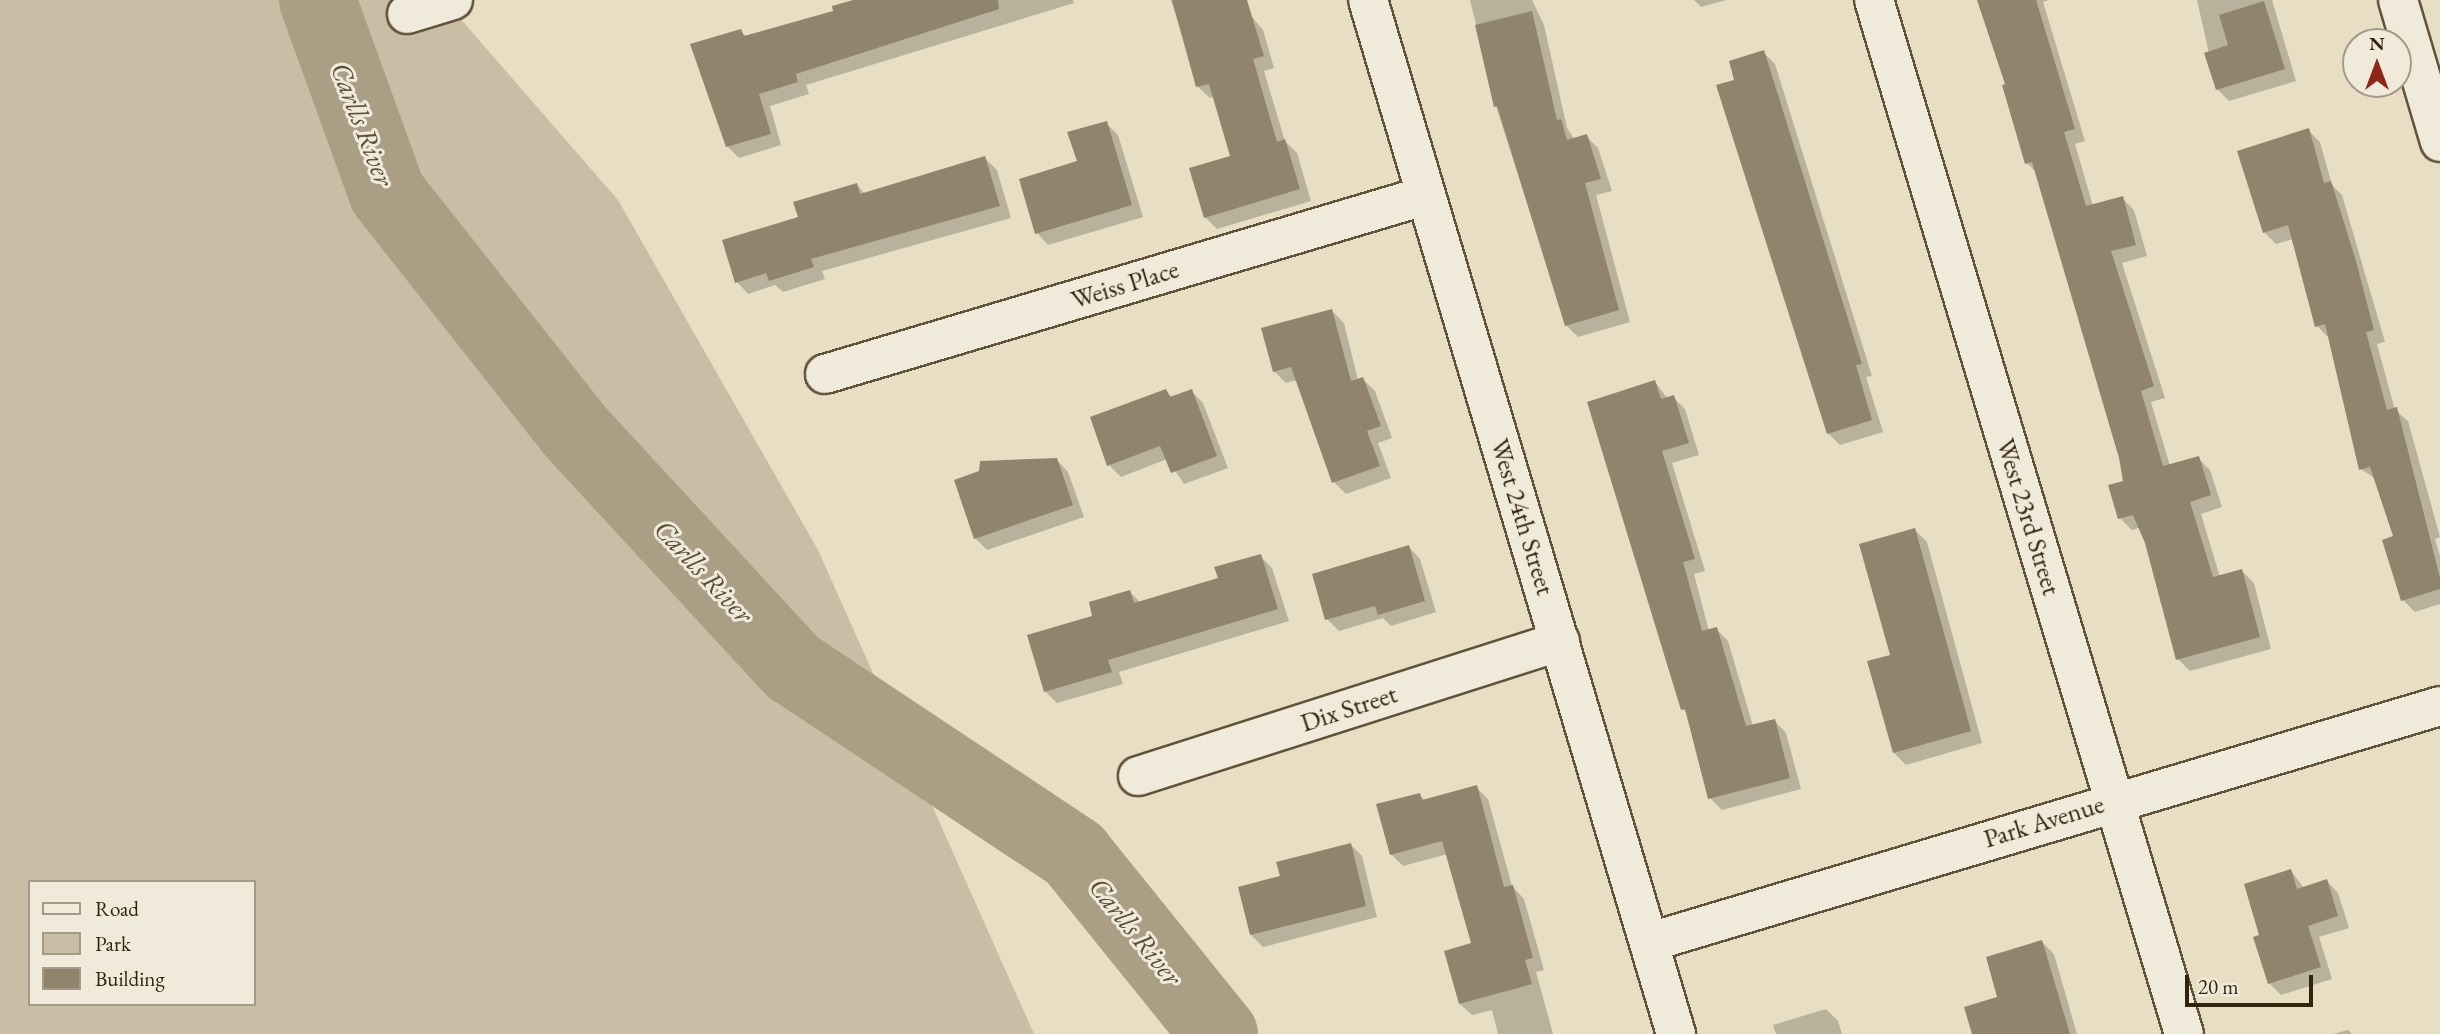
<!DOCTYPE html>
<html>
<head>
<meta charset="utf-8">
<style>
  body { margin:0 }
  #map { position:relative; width:2440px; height:1034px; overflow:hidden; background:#e7dec4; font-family:"EB Garamond",serif }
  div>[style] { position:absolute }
  .green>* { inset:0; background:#c9bea5 }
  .shadow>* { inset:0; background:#0003 }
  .river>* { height:77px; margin:-38.5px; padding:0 38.5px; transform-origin:38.5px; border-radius:38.5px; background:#aa9e85 }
  .building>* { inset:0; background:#91846c }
  .roads { filter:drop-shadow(2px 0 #61523a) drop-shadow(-2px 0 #61523a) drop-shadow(0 2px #61523a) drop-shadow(0 -2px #61523a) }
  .street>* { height:38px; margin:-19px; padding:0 19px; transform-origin:19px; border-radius:19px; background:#efead9 }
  span { translate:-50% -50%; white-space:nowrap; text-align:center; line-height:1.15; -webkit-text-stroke:6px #efead9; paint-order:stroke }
  .street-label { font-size:26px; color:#34230c }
  .water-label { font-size:28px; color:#5d4e36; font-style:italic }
  .legend { position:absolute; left:28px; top:880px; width:228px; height:126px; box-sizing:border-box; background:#efead9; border:2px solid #a49a87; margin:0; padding:9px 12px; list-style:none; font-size:21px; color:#34230c }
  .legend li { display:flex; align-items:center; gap:14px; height:35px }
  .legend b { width:35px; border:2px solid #a49a87 }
  .north { position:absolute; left:2342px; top:28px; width:70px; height:70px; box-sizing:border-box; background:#efead9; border:2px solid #a49a87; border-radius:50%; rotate:0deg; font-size:19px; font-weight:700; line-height:28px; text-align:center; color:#34230c }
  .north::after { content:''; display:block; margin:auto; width:24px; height:32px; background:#8f2418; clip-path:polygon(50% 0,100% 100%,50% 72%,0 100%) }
  .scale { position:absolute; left:2185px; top:975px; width:128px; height:32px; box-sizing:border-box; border:4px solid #34230c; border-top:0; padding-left:9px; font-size:21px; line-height:24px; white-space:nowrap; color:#34230c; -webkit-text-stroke:5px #efead9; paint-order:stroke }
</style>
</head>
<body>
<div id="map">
  <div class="green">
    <div style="clip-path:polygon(evenodd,0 0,444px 0,618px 200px,818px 550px,1034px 1034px,0 1034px,0 0,30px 882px,254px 882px,254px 1004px,30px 1004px,30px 882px)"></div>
  </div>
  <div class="shadow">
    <div style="clip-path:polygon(859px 0,1073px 0,1074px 3px,806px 85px,809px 94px,770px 106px,781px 145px,739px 158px,727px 146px,740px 31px,747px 37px,835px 12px)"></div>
    <div style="clip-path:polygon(1171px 0,1238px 0,1263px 30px,1274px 68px,1264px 71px,1285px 141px,1297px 153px,1311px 201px,1217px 229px,1205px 217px,1232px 157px,1215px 97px,1210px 98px,1198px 87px)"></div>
    <div style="clip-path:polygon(1470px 0,1532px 0,1544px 25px,1567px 128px,1575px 140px,1586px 136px,1598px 148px,1612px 191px,1596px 195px,1630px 322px,1578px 337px,1566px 325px,1496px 106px)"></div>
    <div style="clip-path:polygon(1694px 0,1726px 0,1701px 7px)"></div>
    <div style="clip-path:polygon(1979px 0,2049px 0,2043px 2px,2085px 141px,2075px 144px,2093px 206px,2122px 198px,2134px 210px,2147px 256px,2122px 263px,2165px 398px,2151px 402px,2170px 466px,2198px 458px,2210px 470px,2222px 507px,2201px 514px,2220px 577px,2242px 571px,2254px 583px,2271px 649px,2190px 671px,2178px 659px,2141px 527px,2132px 530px,2120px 518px,2125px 482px,2121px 457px,2037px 173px,2027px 163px,2008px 85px)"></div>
    <div style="clip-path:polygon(2197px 0,2272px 0,2296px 81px,2229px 101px,2217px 89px)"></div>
    <div style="clip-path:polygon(1763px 52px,1775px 64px,1872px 376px,1866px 377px,1883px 432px,1840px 445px,1828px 433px,1736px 81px)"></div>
    <div style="clip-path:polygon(1106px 123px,1118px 135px,1143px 217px,1048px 245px,1037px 233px)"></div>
    <div style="clip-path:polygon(2308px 130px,2320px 142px,2332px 185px,2342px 195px,2385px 342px,2377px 344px,2395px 410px,2408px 421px,2440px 537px,2435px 539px,2440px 556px,2440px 604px,2415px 612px,2403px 600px,2395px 537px,2377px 480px,2361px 469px,2329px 338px,2317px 326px,2293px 239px,2276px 244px,2264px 232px)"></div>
    <div style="clip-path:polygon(985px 158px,997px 170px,1011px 218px,822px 271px,825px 279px,783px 292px,775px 285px,748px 294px,737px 282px,800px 218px,857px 185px,865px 194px)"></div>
    <div style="clip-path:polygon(1332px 311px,1344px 323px,1358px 380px,1363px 379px,1375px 391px,1392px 438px,1378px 443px,1391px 478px,1346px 494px,1334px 482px,1297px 380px,1286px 383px,1274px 371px)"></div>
    <div style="clip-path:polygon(1655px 382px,1668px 399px,1673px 397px,1685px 409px,1699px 455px,1672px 463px,1705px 571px,1694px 574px,1709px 631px,1716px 629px,1728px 641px,1753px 726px,1775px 721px,1786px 733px,1801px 789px,1722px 810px,1710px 798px,1689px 715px,1683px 709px)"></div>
    <div style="clip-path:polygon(1166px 391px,1173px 398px,1191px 391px,1203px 403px,1228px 468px,1184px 484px,1167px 459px,1121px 477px,1109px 465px)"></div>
    <div style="clip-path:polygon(1056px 459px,1068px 472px,1084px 517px,987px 550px,975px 538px)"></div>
    <div style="clip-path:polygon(1915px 530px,1927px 542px,1982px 743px,1906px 765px,1894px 753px,1892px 656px)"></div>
    <div style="clip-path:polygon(1409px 547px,1420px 559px,1436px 612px,1391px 626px,1383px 618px,1339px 631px,1327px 619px)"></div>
    <div style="clip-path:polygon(1260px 556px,1272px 568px,1289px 621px,1119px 672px,1123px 684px,1057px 703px,1045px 691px,1130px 592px,1141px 603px,1220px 579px)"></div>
    <div style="clip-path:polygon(1476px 787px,1488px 799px,1512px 886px,1524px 899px,1544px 970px,1536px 972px,1553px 1034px,1498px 1034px,1492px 1010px,1472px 1015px,1460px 1004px,1473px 944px,1448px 854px,1403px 866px,1391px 854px,1419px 795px,1425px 800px)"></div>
    <div style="clip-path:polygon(1350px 844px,1362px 856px,1377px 917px,1263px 947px,1251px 935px,1282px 878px)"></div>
    <div style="clip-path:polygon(2291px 871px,2304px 888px,2327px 881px,2338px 893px,2349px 928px,2319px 937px,2332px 979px,2281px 995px,2269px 983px,2262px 936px)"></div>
    <div style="clip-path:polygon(2042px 942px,2054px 954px,2077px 1034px,1974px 1034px)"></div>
    <div style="clip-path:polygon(1826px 1009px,1838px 1021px,1842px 1034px,1776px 1034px,1773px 1025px)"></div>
    <div style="clip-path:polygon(2348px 1030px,2352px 1034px,2333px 1034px)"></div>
  </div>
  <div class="river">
    <div style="left:317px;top:0;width:205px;rotate:70.1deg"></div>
    <div style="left:387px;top:193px;width:302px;rotate:51.7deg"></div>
    <div style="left:574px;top:430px;width:323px;rotate:47.3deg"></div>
    <div style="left:793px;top:667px;width:338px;rotate:33.6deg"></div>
    <div style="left:1074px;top:854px;width:231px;rotate:51.1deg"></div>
  </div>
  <div class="building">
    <div style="clip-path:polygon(853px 0,998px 0,999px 9px,796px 74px,798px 82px,759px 94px,771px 134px,726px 147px,690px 44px,741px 29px,744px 36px,833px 11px,832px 6px)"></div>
    <div style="clip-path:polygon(1172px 0,1247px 0,1264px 56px,1253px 59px,1277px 142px,1285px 139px,1300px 189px,1204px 218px,1189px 168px,1230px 156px,1209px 84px,1196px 87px)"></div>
    <div style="clip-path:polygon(1977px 0,2036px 0,2075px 129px,2064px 132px,2086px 206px,2123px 196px,2136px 245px,2111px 251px,2154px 386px,2141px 391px,2163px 466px,2199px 456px,2211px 495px,2190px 502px,2213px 577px,2242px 569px,2260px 637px,2176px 660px,2145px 543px,2133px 515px,2118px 519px,2108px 485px,2123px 481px,2119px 458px,2032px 162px,2025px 164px,2002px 85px,2005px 84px)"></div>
    <div style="clip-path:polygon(2264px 1px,2285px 69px,2216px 90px,2204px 53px,2228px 45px,2219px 15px)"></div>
    <div style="clip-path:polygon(1532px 11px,1557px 120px,1561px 119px,1567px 140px,1587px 134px,1601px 179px,1585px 183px,1619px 310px,1565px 326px,1497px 106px,1494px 107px,1475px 25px)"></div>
    <div style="clip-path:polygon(1764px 50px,1862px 364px,1856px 365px,1872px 420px,1827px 434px,1716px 85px,1734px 80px,1729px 61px)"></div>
    <div style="clip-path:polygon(1107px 121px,1132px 205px,1035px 234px,1019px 179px,1077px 161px,1067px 132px)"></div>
    <div style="clip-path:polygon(2309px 128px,2324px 183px,2331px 181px,2356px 261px,2374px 330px,2366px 332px,2387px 410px,2397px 407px,2440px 578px,2440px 589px,2401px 601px,2382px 540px,2393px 536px,2370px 467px,2359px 470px,2325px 324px,2315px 327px,2288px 225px,2263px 233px,2237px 151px)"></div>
    <div style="clip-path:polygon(985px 156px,1000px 206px,811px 259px,814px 267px,769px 281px,766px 273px,735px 283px,722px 240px,798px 217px,793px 202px,857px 183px,860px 194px)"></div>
    <div style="clip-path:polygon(1332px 309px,1351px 381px,1363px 377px,1381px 426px,1367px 431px,1380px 466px,1332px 483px,1291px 367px,1273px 372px,1261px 328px)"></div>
    <div style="clip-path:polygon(1655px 380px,1661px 399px,1674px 395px,1689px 443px,1662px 451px,1695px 559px,1683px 562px,1702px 631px,1717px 627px,1746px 726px,1775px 719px,1790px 778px,1708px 799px,1685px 709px,1681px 710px,1587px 402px)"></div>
    <div style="clip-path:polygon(1166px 389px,1170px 397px,1192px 389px,1217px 456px,1171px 473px,1160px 446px,1107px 466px,1090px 417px)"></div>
    <div style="clip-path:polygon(1057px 458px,1073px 505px,974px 539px,954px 480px,979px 471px,980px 461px)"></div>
    <div style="clip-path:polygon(1915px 528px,1971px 731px,1893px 753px,1867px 661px,1890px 655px,1859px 544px)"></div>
    <div style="clip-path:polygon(1409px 545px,1425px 601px,1378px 615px,1375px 606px,1325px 620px,1312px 574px)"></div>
    <div style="clip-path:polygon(1261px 554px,1278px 609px,1108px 660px,1112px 672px,1044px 692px,1027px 635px,1092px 616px,1089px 602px,1130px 590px,1134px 603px,1218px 578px,1214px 567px)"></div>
    <div style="clip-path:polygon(1477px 785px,1504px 887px,1513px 885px,1533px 958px,1525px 960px,1532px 984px,1459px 1004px,1444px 951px,1471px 943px,1442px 841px,1390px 855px,1376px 804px,1420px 793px,1422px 800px)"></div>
    <div style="clip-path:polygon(1351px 843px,1366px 906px,1250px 935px,1238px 887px,1280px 876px,1276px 862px)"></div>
    <div style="clip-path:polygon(2291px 869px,2297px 889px,2327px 879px,2338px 916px,2308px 926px,2321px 967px,2268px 984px,2253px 937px,2259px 935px,2244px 884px)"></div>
    <div style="clip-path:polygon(2042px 940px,2070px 1034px,1972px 1034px,1964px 1007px,1997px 997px,1986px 957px)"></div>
  </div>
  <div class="roads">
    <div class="street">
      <div style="left:1368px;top:0;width:1079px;rotate:73.41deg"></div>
      <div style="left:1874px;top:0;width:1079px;rotate:73.31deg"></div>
      <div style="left:2398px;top:0;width:148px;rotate:73.5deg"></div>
      <div style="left:407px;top:14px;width:48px;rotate:-16.9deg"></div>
      <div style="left:825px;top:374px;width:625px;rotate:-16.55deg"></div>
      <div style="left:1138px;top:776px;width:443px;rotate:-17.7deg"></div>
      <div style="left:1650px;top:942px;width:824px;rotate:-16.63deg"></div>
    </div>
  </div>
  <div class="street-label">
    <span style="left:1125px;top:285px;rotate:-17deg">Weiss Place</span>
    <span style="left:1522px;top:517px;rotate:73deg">West 24th Street</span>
    <span style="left:2028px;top:517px;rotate:73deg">West 23rd Street</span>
    <span style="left:1349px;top:709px;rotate:-18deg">Dix Street</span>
    <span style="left:2044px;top:822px;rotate:-17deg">Park Avenue</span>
  </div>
  <div class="water-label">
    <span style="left:363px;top:124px;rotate:69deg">Carlls River</span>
    <span style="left:704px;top:571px;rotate:47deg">Carlls River</span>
    <span style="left:1136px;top:931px;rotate:51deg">Carlls River</span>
  </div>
  <ul class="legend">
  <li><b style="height:9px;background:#efead9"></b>Road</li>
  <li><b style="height:19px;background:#c9bea5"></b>Park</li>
  <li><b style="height:19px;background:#91846c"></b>Building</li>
  </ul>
  <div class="north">N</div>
  <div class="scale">20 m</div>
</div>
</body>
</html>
